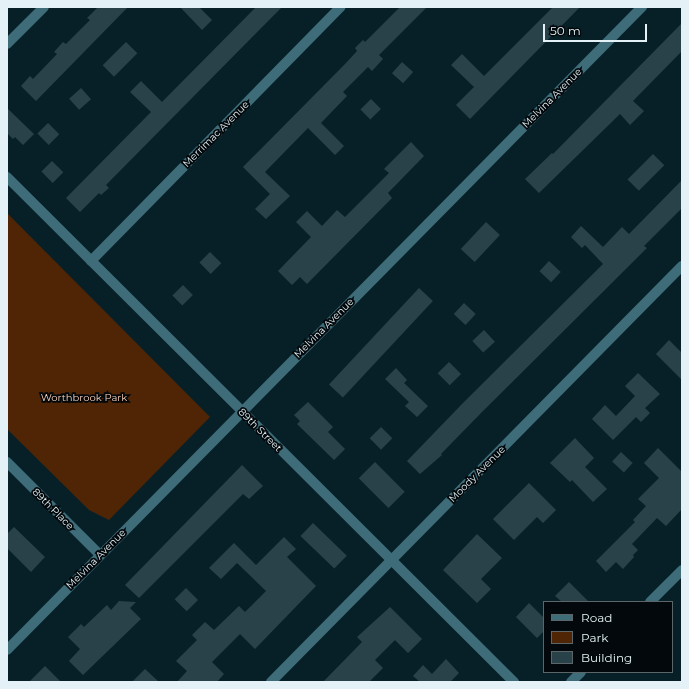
<!DOCTYPE html>
<html>
<head>
<meta charset="utf-8">
<style>
  body { margin:0 }
  #map { position:relative; width:689px; height:689px; overflow:hidden; background:#072027; font-family:Montserrat,sans-serif }
  div>[style] { position:absolute }
  .green>* { inset:0; background:#4f2505 }
  .building>* { inset:0; background:#29424a; transform-origin:0 0 }
  .minor>* { height:10px; margin:-5px; padding:0 5px; transform-origin:5px; border-radius:5px; background:#3f6c79 }
  span { translate:-50% -50%; white-space:nowrap; text-align:center; line-height:1.15; -webkit-text-stroke:3.5px #02080b; paint-order:stroke }
  .street-label { font-size:10px; color:#e4f2f7 }
  .park-label { font-size:10px; color:#fdd2b9 }
  .frame { position:absolute; inset:0; border:8px solid #e4f2f7; pointer-events:none }
  .legend { position:absolute; left:543px; top:601px; width:130px; height:72px; box-sizing:border-box; background:#02080b; border:1px solid #5c6669; margin:0; padding:5px 7px; list-style:none; font-size:12px; color:#e4f2f7 }
  .legend li { display:flex; align-items:center; gap:8px; height:20px }
  .legend b { width:20px; border:1px solid #5c6669 }
  .scale { position:absolute; left:543px; top:24px; width:104px; height:18px; box-sizing:border-box; border:2px solid #e4f2f7; border-top:0; padding-left:5px; font-size:12px; line-height:14px; white-space:nowrap; color:#e4f2f7; -webkit-text-stroke:3px #02080b; paint-order:stroke }
</style>
</head>
<body>
<div id="map">
  <div class="green">
    <div style="clip-path:polygon(7px 213px,210px 417px,109px 520px,89px 510px,7px 429px)"></div>
  </div>
  <div class="building">
    <div style="clip-path:polygon(98px 7px,128px 7px,36px 101px,21px 86px,30px 76px,33px 79px,57px 54px,54px 52px,63px 42px,66px 44px,90px 20px,87px 18px)"></div>
    <div style="clip-path:polygon(180px 7px,199px 7px,212px 20px,202px 30px)"></div>
    <div style="clip-path:polygon(256px 7px,282px 7px,106px 185px,109px 188px,101px 195px,99px 193px,80px 212px,66px 198px,151px 112px,130px 92px,141px 81px,162px 102px)"></div>
    <div style="clip-path:polygon(400px 7px,427px 7px,379px 55px,383px 59px,372px 71px,368px 67px,343px 92px,347px 96px,321px 123px,344px 146px,335px 155px,308px 128px,265px 172px,290px 196px,266px 219px,255px 209px,270px 194px,243px 167px,346px 63px,357px 51px,355px 48px,363px 40px,365px 42px)"></div>
    <div style="clip-path:polygon(553px 7px,580px 7px,470px 119px,456px 105px,474px 87px,451px 65px,462px 54px,484px 76px)"></div>
    <div style="clip-path:polygon(682px 23px,682px 51px,633px 101px,644px 111px,630px 125px,620px 114px,539px 193px,525px 179px,552px 153px,553px 154px)"></div>
    <div style="left:126px;top:42px;width:16px;height:33px;rotate:45deg"></div>
    <div style="left:402px;top:62px;width:15px;height:15px;rotate:42deg"></div>
    <div style="left:81px;top:88px;width:15px;height:16px;rotate:48deg"></div>
    <div style="left:371px;top:99px;width:14px;height:15px;rotate:45deg"></div>
    <div style="clip-path:polygon(7px 108px,34px 134px,23px 145px,15px 137px,13px 139px,7px 133px)"></div>
    <div style="left:48px;top:123px;width:16px;height:15px;rotate:45deg"></div>
    <div style="clip-path:polygon(411px 142px,424px 156px,388px 193px,392px 198px,307px 284px,300px 277px,292px 285px,278px 271px,311px 237px,296px 222px,307px 211px,322px 226px,337px 210px,345px 217px,389px 173px,384px 169px)"></div>
    <div style="left:653px;top:154px;width:16px;height:36px;rotate:45deg"></div>
    <div style="left:52px;top:161px;width:16px;height:15px;rotate:45deg"></div>
    <div style="clip-path:polygon(682px 180px,682px 208px,644px 246px,647px 248px,482px 412px,441px 454px,442px 455px,420px 474px,407px 461px,462px 404px,603px 264px,585px 245px,582px 248px,571px 237px,581px 226px,603px 247px,622px 227px,629px 234px)"></div>
    <div style="left:486px;top:222px;width:19px;height:37px;rotate:43deg"></div>
    <div style="left:210px;top:252px;width:16px;height:15px;rotate:45deg"></div>
    <div style="left:549px;top:261px;width:16px;height:14px;rotate:43deg"></div>
    <div style="left:183px;top:285px;width:14px;height:15px;rotate:45deg"></div>
    <div style="left:419px;top:288px;width:19px;height:132px;rotate:43deg"></div>
    <div style="left:464px;top:303px;width:16px;height:15px;rotate:43deg"></div>
    <div style="left:484px;top:330px;width:16px;height:16px;rotate:47deg"></div>
    <div style="clip-path:polygon(669px 340px,682px 353px,682px 380px,656px 354px)"></div>
    <div style="left:449px;top:362px;width:17px;height:16px;rotate:45deg"></div>
    <div style="clip-path:polygon(396px 368px,407px 380px,404px 383px,428px 406px,417px 417px,405px 406px,409px 402px,385px 379px)"></div>
    <div style="clip-path:polygon(638px 373px,660px 394px,645px 408px,650px 413px,641px 422px,636px 417px,613px 440px,592px 419px,605px 405px,616px 416px,635px 396px,625px 386px)"></div>
    <div style="clip-path:polygon(308px 402px,333px 427px,328px 432px,345px 449px,334px 460px,297px 424px,300px 421px,294px 415px)"></div>
    <div style="left:381px;top:427px;width:16px;height:16px;rotate:45deg"></div>
    <div style="clip-path:polygon(575px 438px,594px 458px,585px 467px,607px 489px,593px 502px,572px 480px,570px 482px,550px 463px)"></div>
    <div style="clip-path:polygon(658px 448px,682px 472px,682px 509px,666px 526px,657px 518px,632px 544px,638px 550px,633px 555px,634px 557px,623px 569px,616px 562px,606px 572px,596px 561px,635px 522px,633px 520px,646px 506px,638px 499px,659px 478px,644px 463px)"></div>
    <div style="left:621px;top:452px;width:16px;height:13px;rotate:43deg"></div>
    <div style="left:375px;top:462px;width:42px;height:23px;rotate:45deg"></div>
    <div style="clip-path:polygon(242px 465px,263px 486px,249px 499px,243px 494px,139px 598px,125px 585px)"></div>
    <div style="clip-path:polygon(529px 483px,556px 510px,543px 523px,537px 517px,514px 540px,493px 519px)"></div>
    <div style="left:313px;top:523px;width:47px;height:18px;rotate:44deg"></div>
    <div style="clip-path:polygon(14px 527px,45px 557px,31px 572px,7px 548px,7px 534px)"></div>
    <div style="clip-path:polygon(477px 534px,502px 558px,481px 579px,491px 589px,477px 603px,443px 570px)"></div>
    <div style="clip-path:polygon(284px 537px,296px 549px,287px 557px,316px 586px,255px 649px,240px 634px,212px 662px,224px 674px,217px 682px,177px 682px,187px 671px,176px 661px,197px 640px,192px 635px,205px 622px,214px 630px,239px 606px,245px 612px,266px 591px,237px 563px,221px 579px,209px 568px,234px 543px,256px 565px)"></div>
    <div style="clip-path:polygon(569px 582px,589px 602px,562px 602px,555px 596px)"></div>
    <div style="left:186px;top:588px;width:17px;height:16px;rotate:45deg"></div>
    <div style="clip-path:polygon(119px 601px,136px 602px,130px 608px,141px 619px,83px 675px,69px 661px,80px 649px,68px 637px,81px 624px,84px 627px,107px 605px,111px 610px)"></div>
    <div style="clip-path:polygon(529px 603px,544px 618px,544px 631px,537px 638px,516px 617px)"></div>
    <div style="clip-path:polygon(390px 607px,422px 639px,408px 653px,395px 640px,375px 660px,383px 668px,369px 682px,323px 682px,362px 642px,357px 637px)"></div>
    <div style="clip-path:polygon(446px 659px,459px 673px,450px 682px,420px 682px,413px 676px,423px 665px,432px 674px)"></div>
    <div style="clip-path:polygon(45px 666px,61px 682px,29px 682px)"></div>
    <div style="clip-path:polygon(145px 669px,159px 682px,132px 682px)"></div>
  </div>
  <div class="minor">
    <div style="left:7px;top:44px;width:52px;rotate:-45deg"></div>
    <div style="left:7px;top:177px;width:716px;rotate:44.89deg"></div>
    <div style="left:91px;top:261px;width:356px;rotate:-45.5deg"></div>
    <div style="left:7px;top:462px;width:132px;rotate:45deg"></div>
    <div style="left:650px;top:602px;width:45px;rotate:-45deg"></div>
    <div style="left:7px;top:650px;width:904px;rotate:-45.36deg"></div>
    <div style="left:271px;top:682px;width:585px;rotate:-45.35deg"></div>
    <div style="left:571px;top:682px;width:14px;rotate:-45deg"></div>
  </div>
  <div class="street-label">
    <span style="left:552px;top:98px;rotate:-45deg">Melvina Avenue</span>
    <span style="left:216px;top:134px;rotate:-45deg">Merrimac Avenue</span>
    <span style="left:324px;top:328px;rotate:-45deg">Melvina Avenue</span>
    <span style="left:260px;top:430px;rotate:45deg">89th Street</span>
    <span style="left:477px;top:474px;rotate:-45deg">Moody Avenue</span>
    <span style="left:53px;top:509px;rotate:45deg">89th Place</span>
    <span style="left:96px;top:559px;rotate:-45deg">Melvina Avenue</span>
  </div>
  <div class="park-label">
    <span style="left:84px;top:398px">Worthbrook Park</span>
  </div>
  <div class="frame"></div>
  <ul class="legend">
  <li><b style="height:5px;background:#3f6c79"></b>Road</li>
  <li><b style="height:11px;background:#4f2505"></b>Park</li>
  <li><b style="height:11px;background:#29424a"></b>Building</li>
  </ul>
  <div class="scale">50 m</div>
</div>
</body>
</html>
